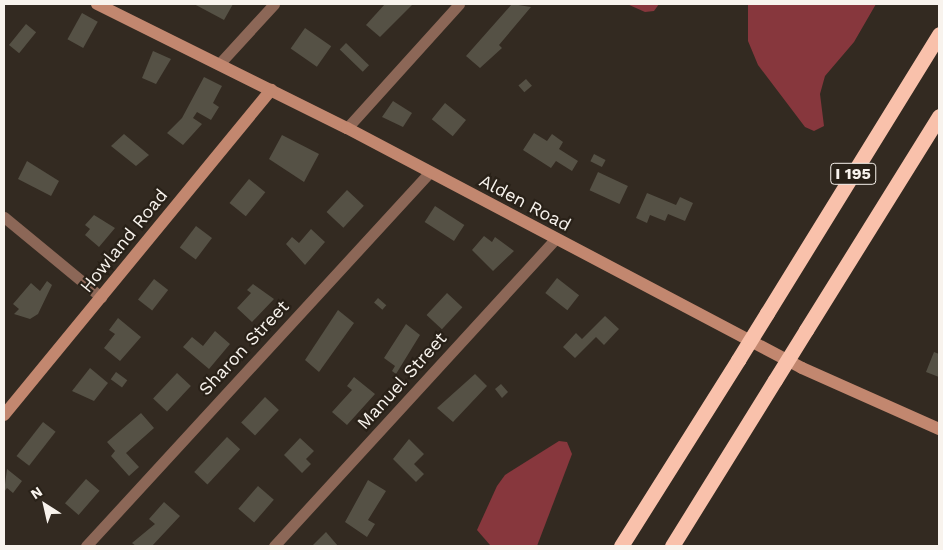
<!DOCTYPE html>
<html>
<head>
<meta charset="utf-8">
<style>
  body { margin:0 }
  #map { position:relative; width:943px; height:550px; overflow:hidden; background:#332a21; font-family:"Work Sans",sans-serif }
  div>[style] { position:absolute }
  .green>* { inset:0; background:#87373d }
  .building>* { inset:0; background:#555145; transform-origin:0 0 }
  .minor>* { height:11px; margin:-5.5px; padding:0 5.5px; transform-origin:5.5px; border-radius:5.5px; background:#8c6757 }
  .secondary>* { height:12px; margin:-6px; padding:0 6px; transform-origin:6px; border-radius:6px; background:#c2876f }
  .motorway>* { height:15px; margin:-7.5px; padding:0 7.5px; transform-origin:7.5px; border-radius:7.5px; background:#f9c1ab }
  .motorway-bridge>* { height:15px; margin:-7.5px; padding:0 7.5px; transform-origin:7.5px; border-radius:7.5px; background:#f9c1ab }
  span { translate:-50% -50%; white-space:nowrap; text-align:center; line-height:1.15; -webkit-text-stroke:4.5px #292118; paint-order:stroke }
  .shield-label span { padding:1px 4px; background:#292118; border:1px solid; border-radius:4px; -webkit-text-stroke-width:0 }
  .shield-label { font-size:16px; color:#f8f3ed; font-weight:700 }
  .street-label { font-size:18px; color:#f8f3ed }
  .frame { position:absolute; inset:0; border:5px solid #f8f3ed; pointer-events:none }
  .north { position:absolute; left:20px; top:480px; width:50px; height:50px; -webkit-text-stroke:4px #292118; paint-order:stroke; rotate:325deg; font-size:14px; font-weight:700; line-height:20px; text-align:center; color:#f8f3ed }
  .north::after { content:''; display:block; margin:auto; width:18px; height:22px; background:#f8f3ed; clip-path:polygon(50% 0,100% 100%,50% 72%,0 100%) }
</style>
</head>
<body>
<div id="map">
  <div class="green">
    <div style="clip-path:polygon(627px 4px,659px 4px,654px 11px,645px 12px)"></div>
    <div style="clip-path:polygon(748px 4px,876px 4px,854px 42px,825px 76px,820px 94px,824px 126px,814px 131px,805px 127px,758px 65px,748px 41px)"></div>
    <div style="clip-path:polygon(559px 441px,567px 442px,572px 454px,537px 546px,490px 545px,477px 530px,497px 486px,505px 475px)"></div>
  </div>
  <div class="building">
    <div style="clip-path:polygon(194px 4px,233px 4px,224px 20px)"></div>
    <div style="clip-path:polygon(385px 4px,412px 5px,380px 37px,366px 25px)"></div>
    <div style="clip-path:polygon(512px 4px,531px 7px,499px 45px,502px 48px,480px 68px,466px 56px)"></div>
    <div style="left:82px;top:13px;width:18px;height:30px;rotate:29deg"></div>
    <div style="left:26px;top:24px;width:13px;height:27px;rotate:39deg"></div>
    <div style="left:305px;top:28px;width:32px;height:25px;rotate:35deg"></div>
    <div style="left:346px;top:43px;width:32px;height:9px;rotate:44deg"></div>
    <div style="clip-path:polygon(153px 51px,171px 59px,156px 84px,142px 78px)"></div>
    <div style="clip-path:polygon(204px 77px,222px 86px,213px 103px,219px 107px,211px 120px,197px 112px,193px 118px,202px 124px,183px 145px,167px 133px,182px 118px)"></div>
    <div style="left:526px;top:79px;width:9px;height:10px;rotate:49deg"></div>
    <div style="clip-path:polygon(393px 101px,412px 113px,403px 127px,382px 117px)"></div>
    <div style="left:445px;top:103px;width:27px;height:21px;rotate:39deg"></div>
    <div style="clip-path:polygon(534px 133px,547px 141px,552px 134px,563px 142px,559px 149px,578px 161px,572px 171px,556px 161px,551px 168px,523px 150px)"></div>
    <div style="clip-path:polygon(124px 134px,149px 155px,136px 166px,111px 146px)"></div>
    <div style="clip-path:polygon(282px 135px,319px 154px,304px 182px,269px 159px)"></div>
    <div style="left:594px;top:154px;width:13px;height:8px;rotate:27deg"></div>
    <div style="clip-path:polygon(27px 161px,59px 181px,51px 196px,18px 179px)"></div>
    <div style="left:598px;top:172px;width:33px;height:20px;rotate:25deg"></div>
    <div style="left:249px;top:179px;width:21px;height:31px;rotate:39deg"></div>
    <div style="left:347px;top:190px;width:23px;height:30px;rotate:43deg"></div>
    <div style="clip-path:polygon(647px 193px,676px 205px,680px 197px,693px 203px,685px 221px,668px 214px,665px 221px,650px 215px,647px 223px,636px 218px)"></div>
    <div style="left:435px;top:206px;width:35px;height:19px;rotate:33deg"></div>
    <div style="clip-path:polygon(94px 215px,115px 228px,99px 247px,85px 235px,90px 229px,85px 225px)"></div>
    <div style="left:196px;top:226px;width:20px;height:27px;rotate:37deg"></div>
    <div style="clip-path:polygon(311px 229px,325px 242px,305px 265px,286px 244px,292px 237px,299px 243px)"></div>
    <div style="clip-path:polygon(484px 236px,492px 242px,495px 237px,514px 251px,493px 271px,472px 250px)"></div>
    <div style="left:557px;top:278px;width:28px;height:19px;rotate:38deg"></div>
    <div style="left:154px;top:279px;width:18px;height:26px;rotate:38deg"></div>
    <div style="clip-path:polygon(47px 281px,52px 285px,38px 314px,30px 319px,14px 314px,19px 309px,13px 304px,31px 283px,40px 291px)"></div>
    <div style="clip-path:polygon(253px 284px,274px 299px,252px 322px,237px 308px,251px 293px,247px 290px)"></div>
    <div style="left:447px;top:293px;width:21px;height:30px;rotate:43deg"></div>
    <div style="left:378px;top:298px;width:11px;height:6px;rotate:41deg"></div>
    <div style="clip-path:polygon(338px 310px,354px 323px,319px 372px,305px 360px)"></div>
    <div style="clip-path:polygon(605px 316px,619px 329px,604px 345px,596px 337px,575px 358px,563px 347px,576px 333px,582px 339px)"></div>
    <div style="clip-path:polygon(118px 318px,141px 337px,120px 361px,104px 348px,115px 334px,109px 330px)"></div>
    <div style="clip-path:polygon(406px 324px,420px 335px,396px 374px,392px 371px,395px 366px,384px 358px)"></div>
    <div style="clip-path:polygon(215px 331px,230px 344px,209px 369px,183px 347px,192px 337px,203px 346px)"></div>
    <div style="clip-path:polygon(934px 352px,939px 354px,939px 377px,926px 372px)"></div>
    <div style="clip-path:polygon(90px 368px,108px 383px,94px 401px,72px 391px)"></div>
    <div style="left:116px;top:372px;width:14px;height:9px;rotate:36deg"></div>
    <div style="left:177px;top:373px;width:19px;height:35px;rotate:43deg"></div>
    <div style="clip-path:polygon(475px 374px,487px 386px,453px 422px,437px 408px)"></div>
    <div style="clip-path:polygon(354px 377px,375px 394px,347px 425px,332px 412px,352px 390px,347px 386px)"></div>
    <div style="clip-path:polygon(501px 384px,508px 392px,502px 398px,495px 389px)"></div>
    <div style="left:265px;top:397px;width:19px;height:35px;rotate:43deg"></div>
    <div style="clip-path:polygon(141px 413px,154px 428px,126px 453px,139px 467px,129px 476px,111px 456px,115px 451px,107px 442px)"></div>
    <div style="left:43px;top:422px;width:16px;height:43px;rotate:38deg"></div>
    <div style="left:227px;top:437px;width:18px;height:48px;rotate:43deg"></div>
    <div style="clip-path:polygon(300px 438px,314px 451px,306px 459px,311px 464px,302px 473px,284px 455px)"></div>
    <div style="clip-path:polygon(409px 439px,424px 454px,414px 464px,424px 474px,416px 482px,393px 459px)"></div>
    <div style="clip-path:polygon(7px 469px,22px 481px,13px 493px,7px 488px,4px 492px)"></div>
    <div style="left:86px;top:479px;width:18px;height:32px;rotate:41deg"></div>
    <div style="clip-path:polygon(368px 480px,386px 491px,368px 520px,375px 524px,367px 537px,345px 522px)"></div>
    <div style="left:258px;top:486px;width:21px;height:30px;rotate:41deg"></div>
    <div style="clip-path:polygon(164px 502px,180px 516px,152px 546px,136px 546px,132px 543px,155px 524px,149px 519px)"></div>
    <div style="clip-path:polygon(326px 532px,338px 546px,312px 546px)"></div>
  </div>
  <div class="minor">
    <div style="left:220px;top:63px;width:80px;rotate:-47.5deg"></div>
    <div style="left:347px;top:128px;width:167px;rotate:-47.9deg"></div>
    <div style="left:4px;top:217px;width:126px;rotate:39.5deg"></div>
    <div style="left:86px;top:546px;width:507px;rotate:-47.4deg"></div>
    <div style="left:274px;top:546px;width:416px;rotate:-47.5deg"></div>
  </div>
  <div class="secondary">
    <div style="left:97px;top:4px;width:279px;rotate:26.4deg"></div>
    <div style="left:347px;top:128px;width:514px;rotate:27.81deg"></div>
    <div style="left:802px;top:368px;width:150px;rotate:24deg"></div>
    <div style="left:4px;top:415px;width:421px;rotate:-50.6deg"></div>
  </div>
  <div class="motorway">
    <div style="left:767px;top:313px;width:328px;rotate:-58.3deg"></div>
    <div style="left:806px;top:330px;width:252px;rotate:-58.1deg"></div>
    <div style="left:621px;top:546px;width:220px;rotate:-57.8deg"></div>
    <div style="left:672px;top:546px;width:195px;rotate:-58.2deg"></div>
  </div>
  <div class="motorway-bridge">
    <div style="left:738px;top:360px;width:55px;rotate:-58.3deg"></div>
    <div style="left:775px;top:380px;width:59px;rotate:-58.2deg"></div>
  </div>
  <div class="shield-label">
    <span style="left:853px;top:174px">I 195</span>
  </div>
  <div class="street-label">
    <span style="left:525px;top:203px;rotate:28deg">Alden Road</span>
    <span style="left:124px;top:241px;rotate:-51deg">Howland Road</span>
    <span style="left:244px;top:348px;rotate:-47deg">Sharon Street</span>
    <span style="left:402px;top:381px;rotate:-48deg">Manuel Street</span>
  </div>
  <div class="frame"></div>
  <div class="north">N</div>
</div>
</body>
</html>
